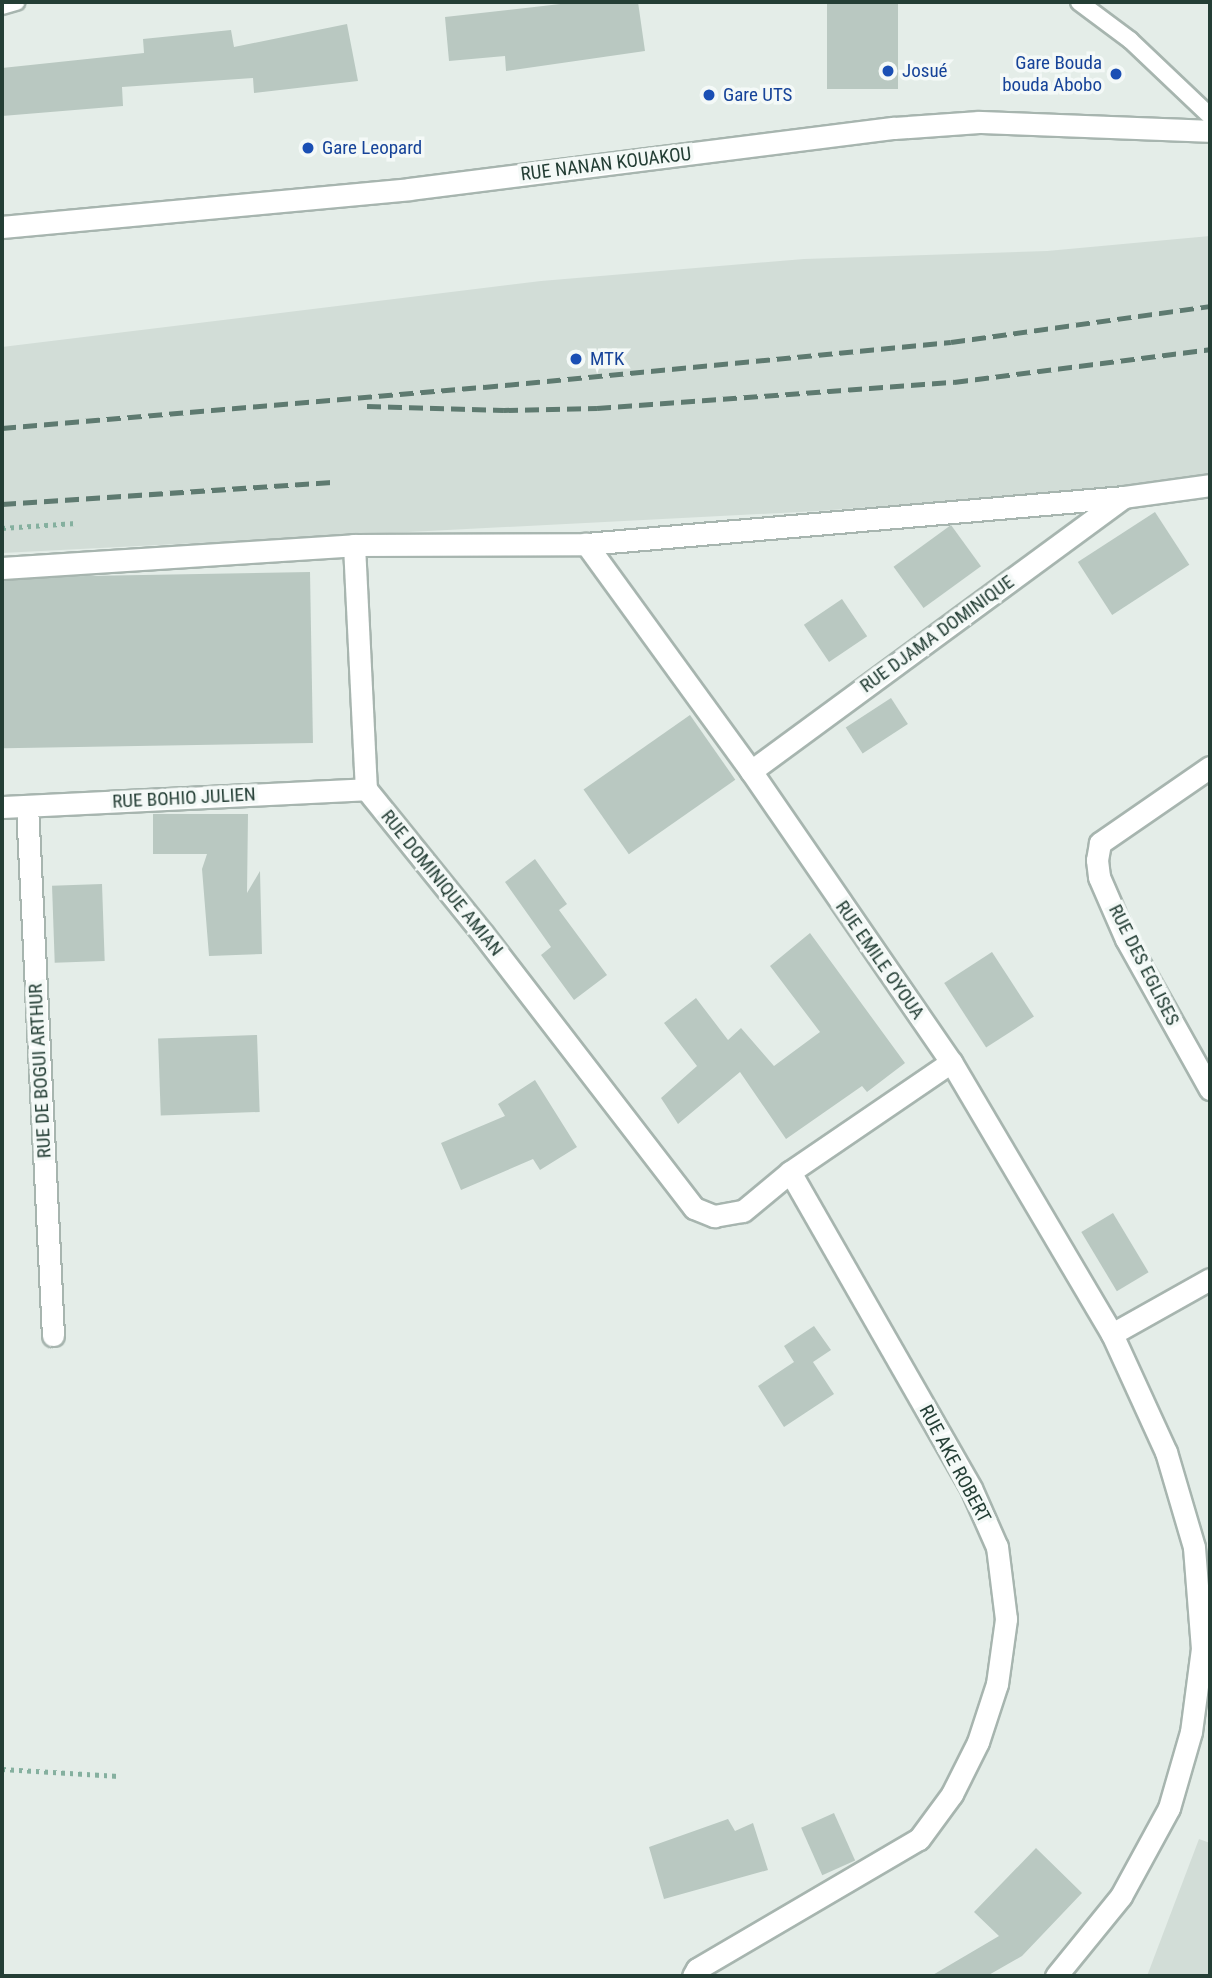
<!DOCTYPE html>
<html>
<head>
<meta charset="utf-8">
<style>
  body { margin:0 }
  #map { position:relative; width:1212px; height:1978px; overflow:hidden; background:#e4ede8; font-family:"Roboto Condensed",sans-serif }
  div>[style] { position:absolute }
  .built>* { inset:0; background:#d2ddd7 }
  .building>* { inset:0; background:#b9c8c1; transform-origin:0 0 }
  .path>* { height:4.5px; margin-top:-2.25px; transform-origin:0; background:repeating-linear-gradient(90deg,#85b09f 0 3.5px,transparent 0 8.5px) }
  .roads { filter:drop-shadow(2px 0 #a7b5af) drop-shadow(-2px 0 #a7b5af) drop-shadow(0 2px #a7b5af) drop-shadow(0 -2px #a7b5af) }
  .lane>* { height:16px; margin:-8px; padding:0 8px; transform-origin:8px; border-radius:8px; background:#fff }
  .street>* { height:21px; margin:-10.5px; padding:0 10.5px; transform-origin:10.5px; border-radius:10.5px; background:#fff }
  .rail>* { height:5px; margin-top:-2.5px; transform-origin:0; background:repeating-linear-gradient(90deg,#5e7a70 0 14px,transparent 0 21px) }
  .dots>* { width:19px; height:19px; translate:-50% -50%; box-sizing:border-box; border:4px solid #f4f9f7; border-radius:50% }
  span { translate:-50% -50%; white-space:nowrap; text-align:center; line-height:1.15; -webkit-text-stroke:7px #f4f9f7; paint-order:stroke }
  .transit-label { font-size:19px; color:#164399 }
  .right { translate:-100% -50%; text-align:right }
  .left { translate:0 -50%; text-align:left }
  .street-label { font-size:19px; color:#243e35 }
  .frame { position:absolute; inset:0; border:4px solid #243e35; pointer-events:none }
</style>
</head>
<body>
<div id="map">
  <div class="built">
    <div style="clip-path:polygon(1210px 236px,1210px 475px,1126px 488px,818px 511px,2px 553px,2px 347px,541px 281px,804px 259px,1047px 251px)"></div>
    <div style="clip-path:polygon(1199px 1839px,1210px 1843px,1210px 1976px,1147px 1976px)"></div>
  </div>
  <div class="building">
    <div style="clip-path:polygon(578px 2px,638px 2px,645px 51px,506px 71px,505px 56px,449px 61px,445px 17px)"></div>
    <div style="left:827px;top:2px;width:71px;height:87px"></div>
    <div style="clip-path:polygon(347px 24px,358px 81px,254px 93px,253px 78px,122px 87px,123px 106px,2px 116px,2px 68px,144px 53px,143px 39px,231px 30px,234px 47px)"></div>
    <div style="left:1155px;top:512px;width:63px;height:92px;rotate:57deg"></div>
    <div style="left:951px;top:525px;width:51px;height:71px;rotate:54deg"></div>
    <div style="left:310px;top:572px;width:171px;height:309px;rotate:89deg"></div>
    <div style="left:842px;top:599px;width:45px;height:46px;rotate:56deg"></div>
    <div style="left:891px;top:698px;width:31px;height:54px;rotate:57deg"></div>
    <div style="left:690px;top:715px;width:79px;height:130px;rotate:55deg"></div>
    <div style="clip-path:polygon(153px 814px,248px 814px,247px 893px,260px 871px,262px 954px,209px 956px,202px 869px,207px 854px,153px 854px)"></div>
    <div style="clip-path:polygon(535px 859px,567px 904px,559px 910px,607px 975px,574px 1000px,541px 955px,551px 947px,505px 882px)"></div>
    <div style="left:102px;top:884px;width:77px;height:50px;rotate:88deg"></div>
    <div style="clip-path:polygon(810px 933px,905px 1063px,867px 1092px,862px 1086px,786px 1139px,740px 1072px,678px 1124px,661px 1098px,697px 1066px,664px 1023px,696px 998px,728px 1040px,741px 1028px,774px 1066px,820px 1032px,770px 966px)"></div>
    <div style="left:992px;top:952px;width:77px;height:57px;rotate:57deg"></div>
    <div style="left:257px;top:1035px;width:77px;height:99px;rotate:88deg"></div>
    <div style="clip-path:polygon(535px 1080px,577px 1147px,540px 1170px,533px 1159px,461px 1190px,441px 1143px,505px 1116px,498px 1104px)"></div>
    <div style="left:1113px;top:1213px;width:69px;height:37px;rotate:59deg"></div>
    <div style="clip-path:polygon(814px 1326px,831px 1350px,813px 1362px,834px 1394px,784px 1427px,758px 1386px,794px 1362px,784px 1346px)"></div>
    <div style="left:834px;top:1813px;width:52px;height:36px;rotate:66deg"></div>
    <div style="clip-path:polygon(728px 1819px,735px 1831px,753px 1823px,768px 1870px,664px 1899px,649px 1847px)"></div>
    <div style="clip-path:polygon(1036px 1848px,1082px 1893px,1022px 1956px,987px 1976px,931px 1976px,999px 1936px,974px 1912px)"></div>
  </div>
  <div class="path">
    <div style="left:2px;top:528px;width:74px;rotate:-3.9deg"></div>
    <div style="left:2px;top:1769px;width:117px;rotate:3.4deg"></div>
  </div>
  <div class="roads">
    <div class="lane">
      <div style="left:1079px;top:2px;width:64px;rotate:36.7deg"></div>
      <div style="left:1130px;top:40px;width:110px;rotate:43.5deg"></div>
      <div style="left:2px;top:6px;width:15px;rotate:-16deg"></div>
    </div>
    <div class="street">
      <div style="left:2px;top:227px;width:409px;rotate:-5.3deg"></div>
      <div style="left:409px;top:189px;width:489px;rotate:-7.2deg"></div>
      <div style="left:894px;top:128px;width:85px;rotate:-4deg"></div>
      <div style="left:979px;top:122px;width:231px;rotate:2.2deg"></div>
      <div style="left:354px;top:545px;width:232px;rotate:-0.2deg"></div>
      <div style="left:2px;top:568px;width:353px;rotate:-3.7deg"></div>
      <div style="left:354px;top:545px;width:244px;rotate:87.2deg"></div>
      <div style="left:366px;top:789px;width:186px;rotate:51.1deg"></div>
      <div style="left:483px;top:934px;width:346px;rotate:52.4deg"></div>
      <div style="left:694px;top:1208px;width:22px;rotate:22deg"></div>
      <div style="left:714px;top:1216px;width:29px;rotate:-10deg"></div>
      <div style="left:743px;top:1211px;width:61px;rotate:-39.7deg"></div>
      <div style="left:790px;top:1172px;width:195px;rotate:-34.3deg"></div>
      <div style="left:1210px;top:767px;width:134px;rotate:145.4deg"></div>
      <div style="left:1100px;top:843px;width:17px;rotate:100deg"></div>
      <div style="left:1097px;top:860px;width:17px;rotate:83deg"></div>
      <div style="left:1099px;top:877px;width:68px;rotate:66.5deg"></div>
      <div style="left:1126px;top:939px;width:172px;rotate:60.8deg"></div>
      <div style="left:751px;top:771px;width:461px;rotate:-36.3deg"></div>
      <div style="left:27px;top:806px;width:530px;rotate:87.19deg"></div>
      <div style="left:2px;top:807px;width:364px;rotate:-2.8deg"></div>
      <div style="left:1112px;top:1334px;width:112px;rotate:-29.3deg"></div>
      <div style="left:693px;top:1976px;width:8px;rotate:-60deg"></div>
      <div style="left:697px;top:1969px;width:257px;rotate:-30.4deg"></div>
      <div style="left:919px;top:1839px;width:56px;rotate:-53.7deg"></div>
      <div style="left:952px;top:1794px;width:58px;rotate:-63.4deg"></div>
      <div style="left:978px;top:1742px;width:61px;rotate:-71.9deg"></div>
      <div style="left:997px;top:1684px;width:66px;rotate:-82.1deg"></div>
      <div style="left:1006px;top:1619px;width:73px;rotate:-97.1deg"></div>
      <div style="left:997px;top:1547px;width:64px;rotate:-113.8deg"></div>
      <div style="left:971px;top:1488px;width:364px;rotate:-119.8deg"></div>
      <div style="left:1056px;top:1976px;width:103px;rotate:-50.9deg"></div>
      <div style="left:1121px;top:1896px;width:100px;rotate:-61.4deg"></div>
      <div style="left:1169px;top:1808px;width:79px;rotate:-73.9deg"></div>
      <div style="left:1191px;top:1732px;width:84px;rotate:-82.5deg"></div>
      <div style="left:1202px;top:1649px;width:102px;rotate:-94.5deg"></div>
      <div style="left:1194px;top:1547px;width:99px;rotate:-106.4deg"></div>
      <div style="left:1166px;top:1452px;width:130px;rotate:-114.6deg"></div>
      <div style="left:1112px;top:1334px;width:316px;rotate:-120.6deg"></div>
      <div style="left:951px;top:1062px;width:353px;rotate:-124.5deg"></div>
      <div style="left:751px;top:771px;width:281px;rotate:-126deg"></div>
      <div style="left:586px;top:544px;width:540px;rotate:-4.99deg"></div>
      <div style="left:1124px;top:497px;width:87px;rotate:-7.9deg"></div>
    </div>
  </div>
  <div class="rail">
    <div style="left:367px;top:406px;width:137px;rotate:1.7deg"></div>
    <div style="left:504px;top:410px;width:93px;rotate:-1.2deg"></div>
    <div style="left:597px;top:408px;width:358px;rotate:-4.2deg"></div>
    <div style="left:954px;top:382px;width:258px;rotate:-7.3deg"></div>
    <div style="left:2px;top:428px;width:484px;rotate:-4.9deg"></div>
    <div style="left:484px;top:387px;width:469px;rotate:-5.5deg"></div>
    <div style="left:951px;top:342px;width:261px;rotate:-7.9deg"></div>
    <div style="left:2px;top:504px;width:331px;rotate:-3.8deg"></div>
  </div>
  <div class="dots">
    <div style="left:888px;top:71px;background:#1a4fb4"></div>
    <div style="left:1116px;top:74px;background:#1a4fb4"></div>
    <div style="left:709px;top:95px;background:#1a4fb4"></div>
    <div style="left:308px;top:148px;background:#1a4fb4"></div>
    <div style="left:576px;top:359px;background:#1a4fb4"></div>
  </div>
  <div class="transit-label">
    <span class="right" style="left:1102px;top:74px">Gare Bouda<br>bouda Abobo</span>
    <span class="left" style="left:902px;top:71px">Josué</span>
    <span class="left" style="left:723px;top:95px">Gare UTS</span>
    <span class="left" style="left:322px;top:148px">Gare Leopard</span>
    <span class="left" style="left:590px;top:359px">MTK</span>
  </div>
  <div class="street-label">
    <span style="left:606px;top:164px;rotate:-7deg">RUE NANAN KOUAKOU</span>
    <span style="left:937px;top:634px;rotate:-36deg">RUE DJAMA DOMINIQUE</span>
    <span style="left:184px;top:798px;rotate:-3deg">RUE BOHIO JULIEN</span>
    <span style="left:442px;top:883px;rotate:51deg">RUE DOMINIQUE AMIAN</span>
    <span style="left:880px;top:960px;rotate:55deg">RUE EMILE OYOUA</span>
    <span style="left:1144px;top:965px;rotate:63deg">RUE DES EGLISES</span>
    <span style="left:40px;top:1071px;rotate:-93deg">RUE DE BOGUI ARTHUR</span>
    <span style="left:955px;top:1464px;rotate:62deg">RUE AKE ROBERT</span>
  </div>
  <div class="frame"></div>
</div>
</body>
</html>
